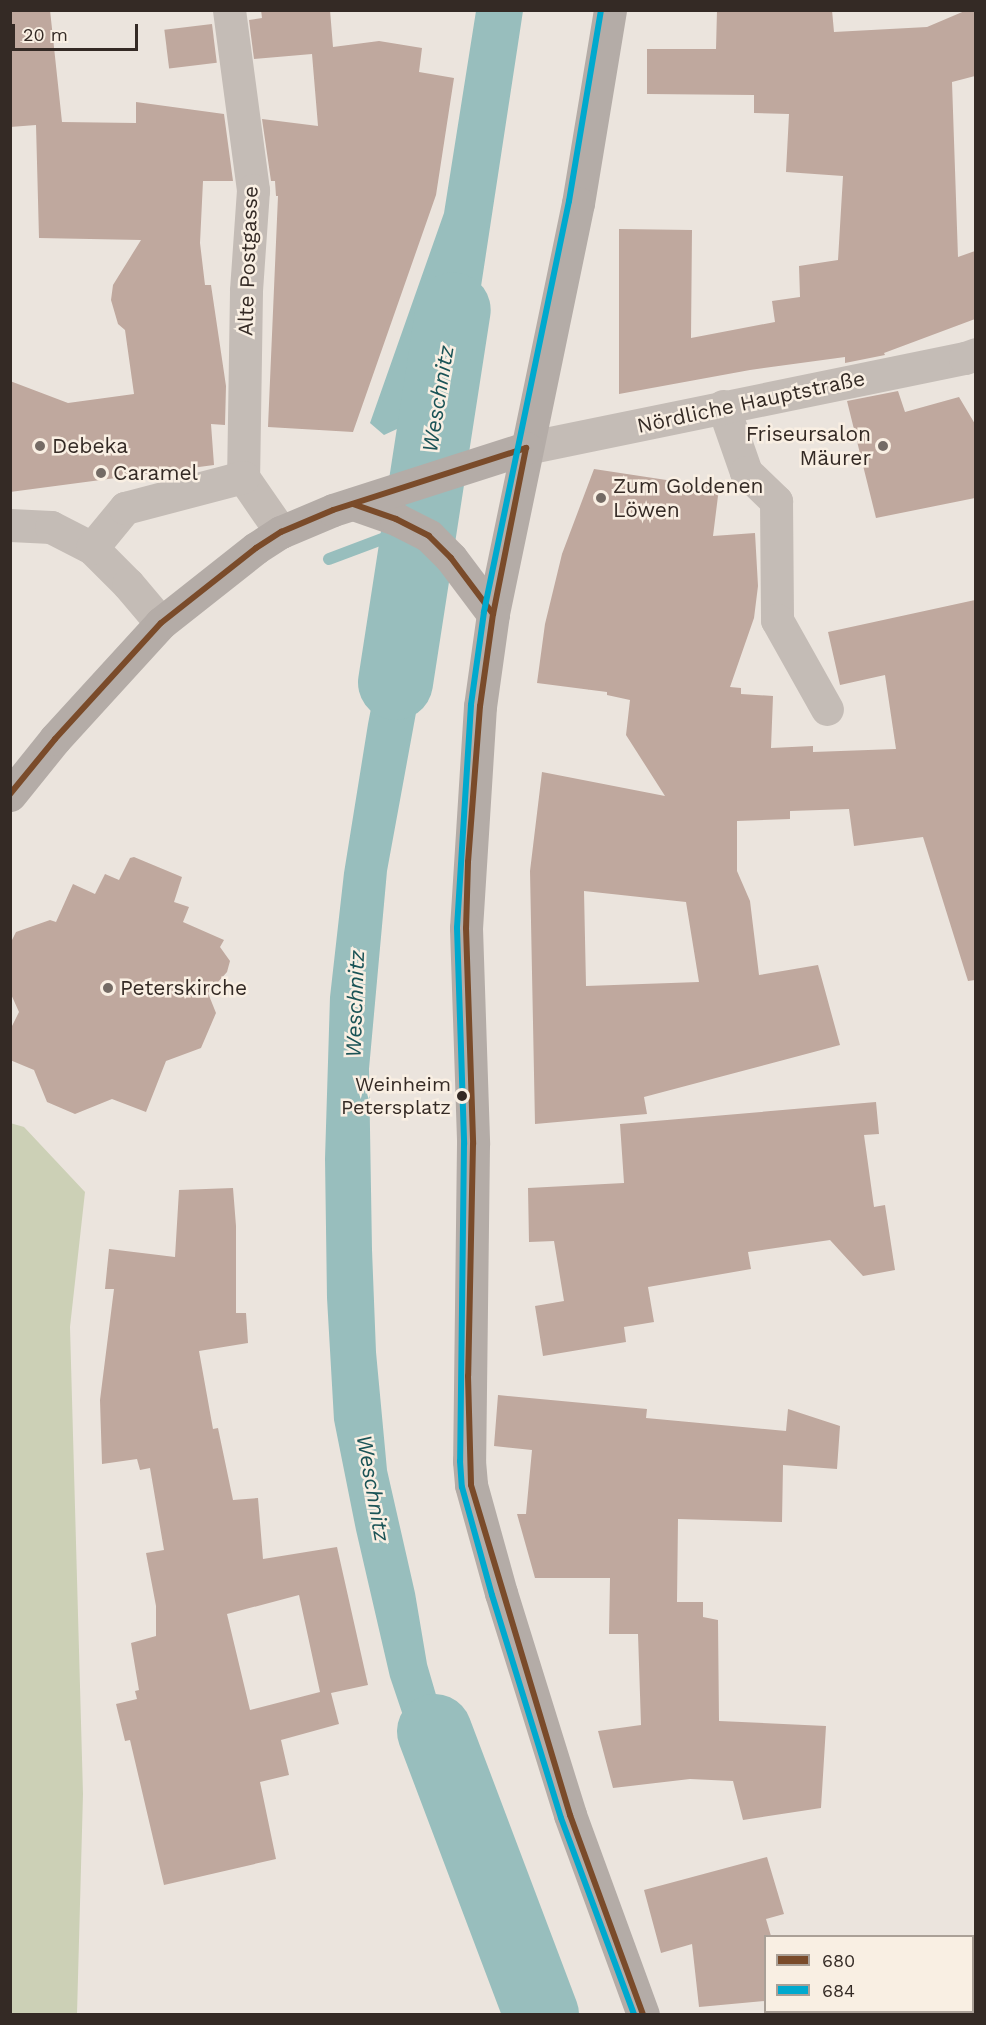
<!DOCTYPE html>
<html>
<head>
<meta charset="utf-8">
<style>
  body { margin:0 }
  #map { position:relative; width:986px; height:2025px; overflow:hidden; background:#ebe4dd; font-family:"Work Sans",sans-serif }
  div>[style] { position:absolute }
  .green>* { inset:0; background:#ccd0b6 }
  .water>* { inset:0; background:#98bebd }
  .stream>* { height:12px; margin:-6px; padding:0 6px; transform-origin:6px; border-radius:6px; background:#98bebd }
  .river>* { height:75px; margin:-37.5px; padding:0 37.5px; transform-origin:37.5px; border-radius:37.5px; background:#98bebd }
  .building>* { inset:0; background:#bfa89e; transform-origin:0 0 }
  .minor>* { height:33px; margin:-16.5px; padding:0 16.5px; transform-origin:16.5px; border-radius:16.5px; background:#c4bcb6 }
  .secondary>* { height:33px; margin:-16.5px; padding:0 16.5px; transform-origin:16.5px; border-radius:16.5px; background:#b4aca7 }
  .bus-1>* { height:6px; margin:-3px; padding:0 3px; transform-origin:3px; border-radius:3px; background:#7a4b2a }
  .bus-2>* { height:6px; margin:-3px; padding:0 3px; transform-origin:3px; border-radius:3px; background:#00a9ce }
  .dots>* { width:16px; height:16px; translate:-50% -50%; box-sizing:border-box; border:3px solid #f9efe3; border-radius:50% }
  span { translate:-50% -50%; white-space:nowrap; text-align:center; line-height:1.15; -webkit-text-stroke:5px #f9efe3; paint-order:stroke }
  .bus-label { font-size:20px; color:#342a25 }
  .right { translate:-100% -50%; text-align:right }
  .street-label { font-size:21px; color:#342a25 }
  .poi-label { font-size:21px; color:#342a25 }
  .left { translate:0 -50%; text-align:left }
  .water-label { font-size:22px; color:#1a5356; font-style:italic }
  .frame { position:absolute; inset:0; border:12px solid #342a25; pointer-events:none }
  .legend { position:absolute; left:764px; top:1935px; width:210px; height:78px; box-sizing:border-box; background:#f9efe3; border:2px solid #aaa097; margin:0; padding:8px 10px; list-style:none; font-size:18px; color:#342a25 }
  .legend li { display:flex; align-items:center; gap:12px; height:30px }
  .legend b { width:30px; border:2px solid #aaa097 }
  .scale { position:absolute; left:12px; top:24px; width:126px; height:27px; box-sizing:border-box; border:3px solid #342a25; border-top:0; padding-left:8px; font-size:18px; line-height:21px; white-space:nowrap; color:#342a25; -webkit-text-stroke:4px #f9efe3; paint-order:stroke }
</style>
</head>
<body>
<div id="map">
  <div class="green">
    <div style="clip-path:polygon(10px 1123px,24px 1127px,85px 1192px,70px 1327px,83px 1794px,77px 2014px,11px 2014px)"></div>
  </div>
  <div class="water">
    <div style="clip-path:polygon(476px 11px,523px 11px,464px 398px,384px 435px,370px 423px,444px 213px)"></div>
    <div style="clip-path:polygon(397px 573px,433px 590px,436px 604px,387px 871px,369px 1069px,372px 1250px,376px 1352px,387px 1470px,415px 1593px,427px 1664px,446px 1729px,482px 1824px,444px 1837px,390px 1677px,356px 1530px,334px 1420px,327px 1298px,325px 1159px,330px 997px,344px 873px,368px 724px)"></div>
  </div>
  <div class="stream">
    <div style="left:329px;top:559px;width:82px;rotate:-20.6deg"></div>
  </div>
  <div class="river">
    <div style="left:395px;top:682px;width:377px;rotate:-81.2deg"></div>
    <div style="left:434px;top:1731px;width:303px;rotate:69.3deg"></div>
  </div>
  <div class="building">
    <div style="clip-path:polygon(10px 10px,50px 10px,62px 122px,136px 123px,136px 102px,224px 114px,233px 181px,203px 181px,200px 243px,205px 285px,211px 285px,226px 386px,225px 425px,211px 424px,214px 465px,10px 492px,10px 381px,68px 403px,134px 394px,125px 330px,118px 324px,111px 300px,113px 285px,141px 240px,39px 238px,36px 125px,10px 127px)"></div>
    <div style="clip-path:polygon(261px 10px,330px 10px,333px 47px,379px 41px,422px 48px,419px 72px,454px 78px,436px 195px,353px 432px,268px 427px,278px 196px,276px 196px,275px 181px,271px 181px,262px 119px,318px 126px,312px 54px,254px 59px,249px 20px,262px 18px)"></div>
    <div style="clip-path:polygon(717px 10px,832px 10px,834px 32px,927px 27px,967px 10px,975px 10px,975px 76px,952px 82px,958px 257px,975px 251px,975px 319px,884px 353px,885px 355px,845px 363px,845px 357px,750px 370px,619px 394px,619px 229px,692px 230px,691px 338px,775px 322px,772px 301px,800px 297px,799px 266px,838px 260px,843px 176px,786px 172px,789px 114px,754px 113px,754px 95px,647px 94px,647px 49px,716px 49px)"></div>
    <div style="left:212px;top:24px;width:39px;height:48px;rotate:83deg"></div>
    <div style="clip-path:polygon(898px 391px,905px 412px,959px 397px,975px 424px,975px 498px,876px 518px,847px 401px)"></div>
    <div style="clip-path:polygon(evenodd,594px 469px,719px 488px,713px 536px,755px 533px,758px 586px,754px 618px,730px 687px,741px 688px,741px 694px,773px 696px,771px 748px,813px 746px,813px 752px,896px 749px,885px 675px,840px 685px,828px 632px,975px 600px,975px 980px,968px 981px,923px 837px,854px 846px,849px 809px,790px 811px,790px 819px,737px 821px,737px 871px,750px 901px,759px 975px,818px 965px,840px 1045px,644px 1097px,647px 1114px,535px 1124px,530px 871px,542px 772px,665px 796px,626px 735px,630px 700px,607px 695px,607px 692px,537px 683px,545px 624px,562px 554px,594px 469px,584px 891px,686px 902px,699px 982px,586px 986px,584px 891px)"></div>
    <div style="clip-path:polygon(134px 857px,182px 877px,174px 902px,189px 907px,183px 922px,224px 940px,220px 947px,230px 961px,227px 972px,208px 993px,216px 1013px,201px 1048px,166px 1061px,146px 1112px,112px 1099px,75px 1114px,47px 1102px,34px 1070px,10px 1060px,10px 1030px,19px 1012px,10px 992px,10px 944px,16px 932px,50px 920px,56px 922px,73px 884px,95px 894px,105px 874px,119px 880px,130px 858px)"></div>
    <div style="clip-path:polygon(876px 1102px,879px 1134px,864px 1135px,874px 1207px,885px 1205px,895px 1270px,863px 1276px,830px 1240px,748px 1252px,751px 1269px,648px 1287px,654px 1322px,624px 1327px,626px 1342px,543px 1356px,535px 1306px,564px 1301px,554px 1241px,529px 1242px,528px 1188px,624px 1183px,620px 1124px)"></div>
    <div style="clip-path:polygon(evenodd,233px 1188px,236px 1226px,236px 1313px,246px 1313px,248px 1343px,199px 1351px,213px 1429px,218px 1428px,233px 1500px,258px 1498px,263px 1559px,337px 1547px,368px 1685px,331px 1693px,339px 1724px,281px 1740px,289px 1775px,260px 1782px,276px 1859px,164px 1885px,130px 1740px,125px 1741px,116px 1704px,137px 1699px,135px 1691px,139px 1690px,131px 1643px,156px 1636px,156px 1606px,146px 1553px,164px 1550px,150px 1468px,140px 1470px,137px 1459px,102px 1464px,100px 1400px,114px 1289px,105px 1289px,109px 1249px,175px 1257px,179px 1190px,233px 1188px,299px 1595px,320px 1692px,250px 1710px,227px 1614px,299px 1595px)"></div>
    <div style="clip-path:polygon(498px 1395px,647px 1409px,646px 1418px,786px 1431px,788px 1409px,840px 1426px,837px 1469px,783px 1465px,782px 1522px,678px 1519px,677px 1602px,703px 1602px,703px 1617px,718px 1620px,719px 1721px,826px 1726px,821px 1808px,743px 1820px,733px 1781px,690px 1779px,613px 1788px,598px 1731px,641px 1725px,638px 1634px,609px 1634px,610px 1578px,535px 1578px,517px 1514px,526px 1514px,532px 1450px,494px 1446px)"></div>
    <div style="clip-path:polygon(767px 1857px,784px 1914px,766px 1919px,771px 1936px,765px 1936px,765px 2001px,699px 2007px,692px 1944px,661px 1953px,644px 1890px)"></div>
  </div>
  <div class="minor">
    <div style="left:229px;top:10px;width:182px;rotate:82.4deg"></div>
    <div style="left:253px;top:190px;width:101px;rotate:94deg"></div>
    <div style="left:246px;top:291px;width:186px;rotate:90.9deg"></div>
    <div style="left:723px;top:406px;width:70px;rotate:70.8deg"></div>
    <div style="left:746px;top:472px;width:42px;rotate:44deg"></div>
    <div style="left:776px;top:501px;width:119px;rotate:89.5deg"></div>
    <div style="left:777px;top:620px;width:102px;rotate:60.7deg"></div>
    <div style="left:526px;top:448px;width:448px;rotate:-11.6deg"></div>
    <div style="left:965px;top:358px;width:12px;rotate:-20deg"></div>
    <div style="left:243px;top:477px;width:67px;rotate:55.4deg"></div>
    <div style="left:10px;top:525px;width:41px;rotate:2.8deg"></div>
    <div style="left:51px;top:527px;width:46px;rotate:27.1deg"></div>
    <div style="left:92px;top:548px;width:51px;rotate:45deg"></div>
    <div style="left:128px;top:584px;width:51px;rotate:49.8deg"></div>
    <div style="left:92px;top:548px;width:52px;rotate:-50.5deg"></div>
    <div style="left:125px;top:508px;width:122px;rotate:-14.7deg"></div>
  </div>
  <div class="secondary">
    <div style="left:610px;top:10px;width:196px;rotate:99.4deg"></div>
    <div style="left:578px;top:203px;width:420px;rotate:101.7deg"></div>
    <div style="left:493px;top:614px;width:93px;rotate:98deg"></div>
    <div style="left:480px;top:706px;width:222px;rotate:93.6deg"></div>
    <div style="left:466px;top:928px;width:216px;rotate:88.1deg"></div>
    <div style="left:473px;top:1144px;width:317px;rotate:90.7deg"></div>
    <div style="left:469px;top:1461px;width:24px;rotate:85deg"></div>
    <div style="left:471px;top:1485px;width:112px;rotate:74.5deg"></div>
    <div style="left:501px;top:1593px;width:232px;rotate:72.7deg"></div>
    <div style="left:570px;top:1815px;width:212px;rotate:69.9deg"></div>
    <div style="left:353px;top:504px;width:46px;rotate:19.2deg"></div>
    <div style="left:396px;top:519px;width:37px;rotate:27deg"></div>
    <div style="left:429px;top:536px;width:31px;rotate:45deg"></div>
    <div style="left:451px;top:558px;width:70px;rotate:53.1deg"></div>
    <div style="left:10px;top:795px;width:72px;rotate:-51.2deg"></div>
    <div style="left:55px;top:739px;width:157px;rotate:-47.6deg"></div>
    <div style="left:161px;top:623px;width:121px;rotate:-38.3deg"></div>
    <div style="left:256px;top:548px;width:30px;rotate:-33deg"></div>
    <div style="left:281px;top:532px;width:56px;rotate:-22.9deg"></div>
    <div style="left:333px;top:510px;width:203px;rotate:-17.8deg"></div>
  </div>
  <div class="bus-1">
    <div style="left:353px;top:504px;width:46px;rotate:19.2deg"></div>
    <div style="left:396px;top:519px;width:37px;rotate:27deg"></div>
    <div style="left:429px;top:536px;width:31px;rotate:45deg"></div>
    <div style="left:451px;top:558px;width:70px;rotate:53.1deg"></div>
    <div style="left:10px;top:794px;width:71px;rotate:-50.7deg"></div>
    <div style="left:55px;top:739px;width:157px;rotate:-47.6deg"></div>
    <div style="left:161px;top:623px;width:121px;rotate:-38.3deg"></div>
    <div style="left:256px;top:548px;width:30px;rotate:-33deg"></div>
    <div style="left:281px;top:532px;width:56px;rotate:-22.9deg"></div>
    <div style="left:333px;top:510px;width:203px;rotate:-17.8deg"></div>
    <div style="left:526px;top:448px;width:169px;rotate:101.2deg"></div>
    <div style="left:493px;top:614px;width:93px;rotate:98deg"></div>
    <div style="left:480px;top:706px;width:156px;rotate:94.4deg"></div>
    <div style="left:468px;top:862px;width:66px;rotate:91.7deg"></div>
    <div style="left:466px;top:928px;width:216px;rotate:88.1deg"></div>
    <div style="left:473px;top:1144px;width:232px;rotate:91.2deg"></div>
    <div style="left:468px;top:1376px;width:109px;rotate:88.4deg"></div>
    <div style="left:471px;top:1485px;width:345px;rotate:73.3deg"></div>
    <div style="left:570px;top:1815px;width:212px;rotate:69.9deg"></div>
  </div>
  <div class="bus-2">
    <div style="left:601px;top:10px;width:194px;rotate:99.5deg"></div>
    <div style="left:569px;top:201px;width:420px;rotate:101.7deg"></div>
    <div style="left:484px;top:612px;width:94px;rotate:98deg"></div>
    <div style="left:471px;top:705px;width:223px;rotate:93.6deg"></div>
    <div style="left:457px;top:928px;width:216px;rotate:88.1deg"></div>
    <div style="left:464px;top:1144px;width:317px;rotate:90.7deg"></div>
    <div style="left:460px;top:1461px;width:26px;rotate:86deg"></div>
    <div style="left:462px;top:1487px;width:112px;rotate:74.5deg"></div>
    <div style="left:492px;top:1595px;width:233px;rotate:72.8deg"></div>
    <div style="left:561px;top:1818px;width:209px;rotate:69.6deg"></div>
  </div>
  <div class="dots">
    <div style="left:40px;top:446px;background:#746b65"></div>
    <div style="left:883px;top:446px;background:#746b65"></div>
    <div style="left:101px;top:473px;background:#746b65"></div>
    <div style="left:601px;top:498px;background:#746b65"></div>
    <div style="left:108px;top:988px;background:#746b65"></div>
    <div style="left:462px;top:1096px;background:#342a25"></div>
  </div>
  <div class="bus-label">
    <span class="right" style="left:451px;top:1096px">Weinheim<br>Petersplatz</span>
  </div>
  <div class="street-label">
    <span style="left:248px;top:261px;rotate:-88deg">Alte Postgasse</span>
    <span style="left:751px;top:402px;rotate:-12deg">Nördliche Hauptstraße</span>
  </div>
  <div class="poi-label">
    <span class="right" style="left:871px;top:446px">Friseursalon<br>Mäurer</span>
    <span class="left" style="left:52px;top:446px">Debeka</span>
    <span class="left" style="left:113px;top:473px">Caramel</span>
    <span class="left" style="left:613px;top:498px">Zum Goldenen<br>Löwen</span>
    <span class="left" style="left:120px;top:988px">Peterskirche</span>
  </div>
  <div class="water-label">
    <span style="left:438px;top:399px;rotate:-81deg">Weschnitz</span>
    <span style="left:355px;top:1004px;rotate:-88deg">Weschnitz</span>
    <span style="left:373px;top:1488px;rotate:80deg">Weschnitz</span>
  </div>
  <div class="frame"></div>
  <ul class="legend">
  <li><b style="height:8px;background:#7a4b2a"></b>680</li>
  <li><b style="height:8px;background:#00a9ce"></b>684</li>
  </ul>
  <div class="scale">20 m</div>
</div>
</body>
</html>
